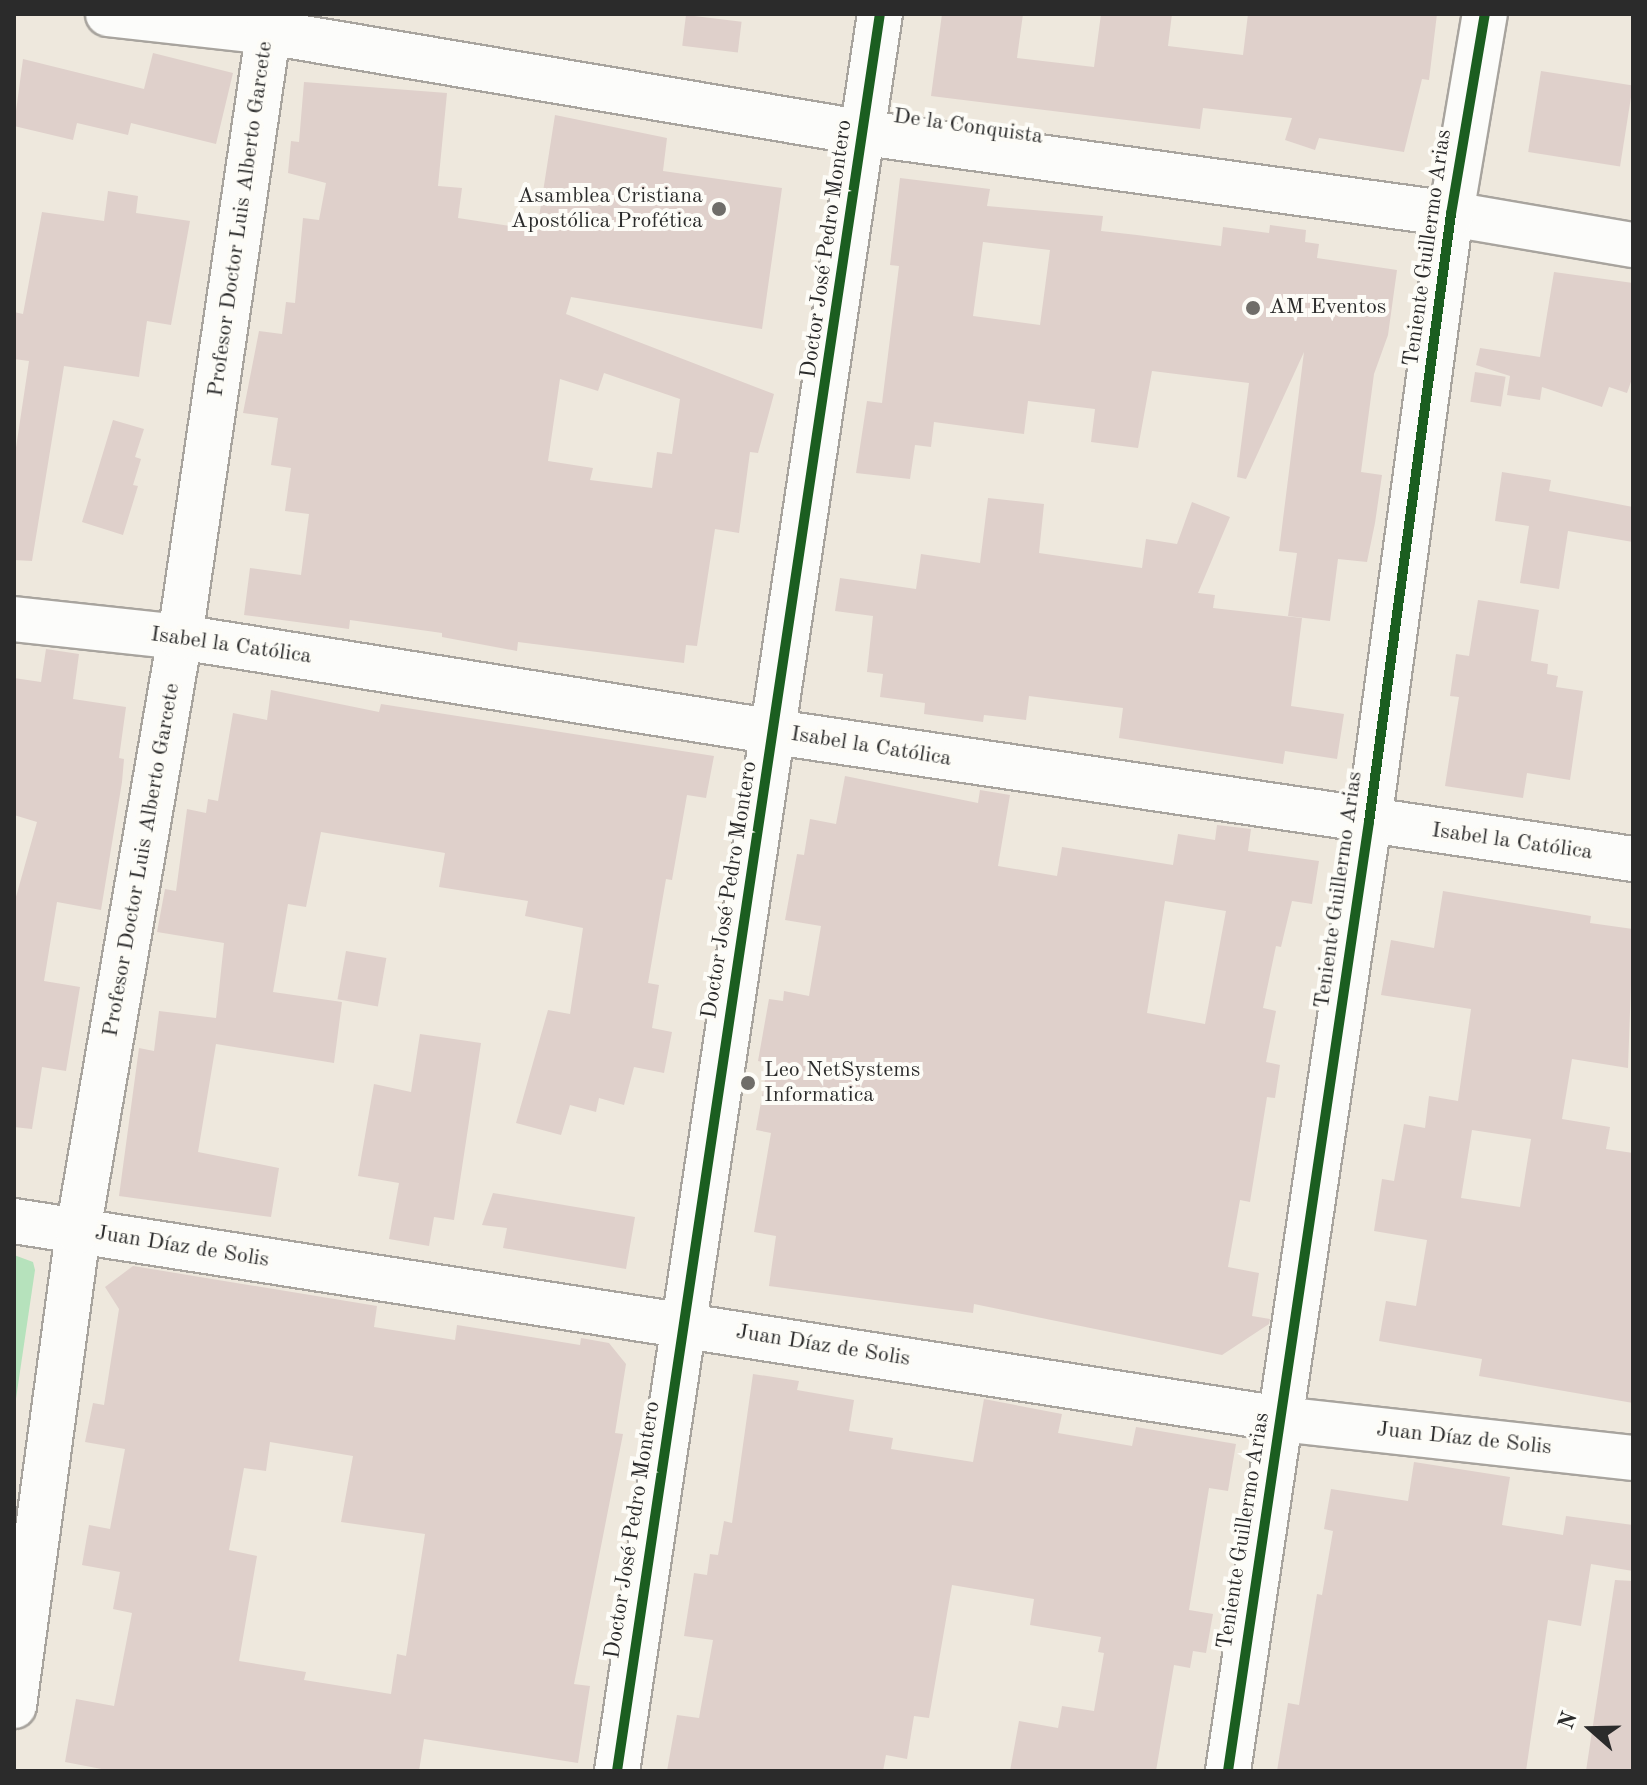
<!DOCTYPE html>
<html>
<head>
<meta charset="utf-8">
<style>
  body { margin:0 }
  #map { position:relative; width:1647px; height:1785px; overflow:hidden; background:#eee8dd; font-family:"Old Standard TT",serif }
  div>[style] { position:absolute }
  .green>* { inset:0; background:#b6e2bc }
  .building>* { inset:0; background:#dfd0cb; transform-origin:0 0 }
  .roads { filter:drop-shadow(2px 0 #a8a49e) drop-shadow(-2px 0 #a8a49e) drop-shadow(0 2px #a8a49e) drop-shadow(0 -2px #a8a49e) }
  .minor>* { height:44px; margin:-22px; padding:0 22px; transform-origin:22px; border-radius:22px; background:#fcfcfa }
  .cycleway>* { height:10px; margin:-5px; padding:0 5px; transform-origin:5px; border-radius:5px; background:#1b5e20 }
  .dots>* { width:22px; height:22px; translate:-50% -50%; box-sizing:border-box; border:4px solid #fdfcf7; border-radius:50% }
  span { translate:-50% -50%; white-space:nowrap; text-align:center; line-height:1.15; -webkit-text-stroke:8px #fdfcf7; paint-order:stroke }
  .street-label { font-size:22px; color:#2b2b2b }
  .poi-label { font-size:22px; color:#2b2b2b }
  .right { translate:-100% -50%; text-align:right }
  .left { translate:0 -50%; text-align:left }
  .frame { position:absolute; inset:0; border:16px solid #2b2b2b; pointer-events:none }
  .north { position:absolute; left:1551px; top:1689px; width:80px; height:80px; -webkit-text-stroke:6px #fdfcf7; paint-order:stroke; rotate:290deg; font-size:22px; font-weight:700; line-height:32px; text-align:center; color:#2b2b2b }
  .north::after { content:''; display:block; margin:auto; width:28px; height:36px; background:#2b2b2b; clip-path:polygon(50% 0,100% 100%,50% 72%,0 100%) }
</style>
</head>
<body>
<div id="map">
  <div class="green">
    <div style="clip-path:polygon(14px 1255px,33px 1262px,35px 1270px,14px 1412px)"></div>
  </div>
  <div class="building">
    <div style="clip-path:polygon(942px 14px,1023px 14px,1017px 58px,1094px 67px,1101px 14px,1172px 14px,1168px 46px,1243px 55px,1248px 14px,1437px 14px,1429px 80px,1422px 79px,1404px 152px,1319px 138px,1315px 150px,1285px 140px,1292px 118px,1203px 108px,1200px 129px,931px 96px)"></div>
    <div style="left:686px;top:15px;width:56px;height:31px;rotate:7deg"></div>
    <div style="clip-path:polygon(153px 53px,233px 73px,216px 144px,131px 123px,128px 135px,77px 123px,73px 140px,14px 126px,23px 59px,144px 89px)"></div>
    <div style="left:1541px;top:71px;width:93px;height:82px;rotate:9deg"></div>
    <div style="clip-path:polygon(evenodd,304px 82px,447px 93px,438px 186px,462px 188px,458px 218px,537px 230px,555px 115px,667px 138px,663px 171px,782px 188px,762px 329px,571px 297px,566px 314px,774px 394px,758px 453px,750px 452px,739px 533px,715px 529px,697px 646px,686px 645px,684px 663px,518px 642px,517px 651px,442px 637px,442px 633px,350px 620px,349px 629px,244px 615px,250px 568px,301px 575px,309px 514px,285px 511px,291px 468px,271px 465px,278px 418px,243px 413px,259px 331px,282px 334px,286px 302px,295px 303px,303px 218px,319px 220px,326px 183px,288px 173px,291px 141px,299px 142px,304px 82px,604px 373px,680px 399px,672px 454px,657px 452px,652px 488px,590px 480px,593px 468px,548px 461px,560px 379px,598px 391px,604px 373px)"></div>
    <div style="clip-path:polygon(evenodd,900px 178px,990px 189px,987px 206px,1103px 216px,1101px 231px,1137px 235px,1221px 246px,1223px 227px,1269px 233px,1270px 225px,1306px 230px,1305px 242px,1319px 244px,1317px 258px,1397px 270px,1388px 335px,1374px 374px,1361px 472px,1382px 475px,1375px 523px,1367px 562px,1338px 559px,1330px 621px,1288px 616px,1297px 553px,1279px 551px,1304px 352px,1246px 479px,1237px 477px,1249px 383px,1152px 371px,1138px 448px,1091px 442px,1095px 409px,1028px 401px,1024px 434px,934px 422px,931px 447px,915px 445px,910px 479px,856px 473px,867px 401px,882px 403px,899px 266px,890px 265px,900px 178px,983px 242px,1050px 250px,1040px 325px,973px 316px,983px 242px)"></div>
    <div style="clip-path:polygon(108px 191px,138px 196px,136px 213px,190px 221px,171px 325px,147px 321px,139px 377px,64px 366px,32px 561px,14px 560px,14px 461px,29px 361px,14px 359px,14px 312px,23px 314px,42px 212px,104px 221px)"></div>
    <div style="clip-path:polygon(1554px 272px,1633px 283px,1633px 376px,1627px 393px,1609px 387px,1602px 407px,1542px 387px,1540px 400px,1507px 395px,1510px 376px,1476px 365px,1480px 348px,1540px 357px)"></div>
    <div style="left:1475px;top:372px;width:31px;height:30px;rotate:9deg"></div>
    <div style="clip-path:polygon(113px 420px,144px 429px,135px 457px,141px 459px,133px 485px,138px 486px,123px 535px,82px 522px)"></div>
    <div style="clip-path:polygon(1502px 472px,1551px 480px,1549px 491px,1633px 507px,1633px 542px,1568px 531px,1559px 589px,1520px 583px,1529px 526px,1495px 521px)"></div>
    <div style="clip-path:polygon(988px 498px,1044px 504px,1039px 553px,1142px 568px,1146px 539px,1177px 544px,1192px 502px,1230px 517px,1198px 593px,1215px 595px,1213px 608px,1302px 618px,1291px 706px,1344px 714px,1337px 759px,1285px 751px,1283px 764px,1119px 738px,1123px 708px,1029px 696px,1026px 720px,984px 715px,983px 722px,924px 714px,925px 703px,880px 697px,883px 674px,867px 672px,873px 616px,835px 611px,840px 578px,916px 589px,921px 554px,980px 563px)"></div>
    <div style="clip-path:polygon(1478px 600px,1539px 610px,1531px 661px,1548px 664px,1547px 674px,1558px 676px,1556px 687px,1583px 691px,1570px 780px,1527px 773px,1523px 798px,1445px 786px,1459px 697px,1450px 696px,1456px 654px,1469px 656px)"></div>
    <div style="clip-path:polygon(46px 649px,79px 654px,73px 699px,126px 707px,119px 758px,124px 759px,122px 782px,101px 910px,57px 902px,44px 981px,80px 987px,66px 1071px,42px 1067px,32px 1129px,14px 1127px,14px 904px,37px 822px,14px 815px,14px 678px,41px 682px)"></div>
    <div style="clip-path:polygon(271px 690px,379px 712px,381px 704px,714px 756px,706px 798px,687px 795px,672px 880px,666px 879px,648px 983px,659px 985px,652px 1028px,672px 1032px,664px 1073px,634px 1067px,624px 1105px,599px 1098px,596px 1112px,570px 1105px,561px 1135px,516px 1123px,548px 1010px,570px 1014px,583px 928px,525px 916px,528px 901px,439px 887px,445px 853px,321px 832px,306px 907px,288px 904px,273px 992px,342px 1002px,334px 1063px,216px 1044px,198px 1152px,279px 1168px,271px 1217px,119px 1196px,139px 1048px,154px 1051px,159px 1011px,216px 1018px,224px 943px,157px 932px,165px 889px,176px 891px,187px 809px,206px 813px,208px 799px,218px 801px,233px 713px,267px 720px)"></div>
    <div style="clip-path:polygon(evenodd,845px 776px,978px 803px,980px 790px,1010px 795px,998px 866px,1057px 876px,1062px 847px,1173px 865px,1178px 834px,1215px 840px,1217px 825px,1251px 829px,1248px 851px,1319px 861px,1312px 904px,1292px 901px,1281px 947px,1276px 946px,1263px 1008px,1276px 1011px,1266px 1062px,1280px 1065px,1275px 1098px,1267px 1097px,1250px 1202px,1240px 1200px,1228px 1267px,1259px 1273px,1252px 1316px,1270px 1319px,1269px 1324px,1222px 1355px,974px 1304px,973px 1313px,769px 1286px,776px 1236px,754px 1232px,771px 1133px,756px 1130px,768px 1063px,758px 1061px,769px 999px,783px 1001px,784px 991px,809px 996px,821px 926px,785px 920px,797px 854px,804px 855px,810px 819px,836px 824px,845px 776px,1165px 901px,1226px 911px,1205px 1024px,1147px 1013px,1165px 901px)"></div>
    <div style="clip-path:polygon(evenodd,1443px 891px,1591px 916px,1590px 923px,1633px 929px,1628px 1068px,1572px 1059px,1562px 1119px,1610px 1127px,1606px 1149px,1633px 1153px,1633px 1403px,1479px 1376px,1482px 1359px,1379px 1341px,1386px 1301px,1416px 1306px,1427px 1240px,1374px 1231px,1382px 1179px,1394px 1181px,1404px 1124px,1425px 1128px,1429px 1096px,1458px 1101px,1471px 1009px,1381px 995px,1391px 940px,1434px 948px,1443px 891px,1472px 1130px,1531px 1139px,1520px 1207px,1461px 1198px,1472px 1130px)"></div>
    <div style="left:346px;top:951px;width:41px;height:49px;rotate:10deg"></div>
    <div style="clip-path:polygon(420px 1034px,481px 1043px,454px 1220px,434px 1217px,429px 1246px,389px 1239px,399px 1183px,358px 1176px,374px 1084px,411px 1092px)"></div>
    <div style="clip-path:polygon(493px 1193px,635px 1217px,626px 1269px,503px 1248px,507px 1228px,482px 1225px)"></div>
    <div style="clip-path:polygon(evenodd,133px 1266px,377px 1306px,374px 1327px,455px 1340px,457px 1325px,580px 1345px,581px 1338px,609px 1343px,626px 1364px,615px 1433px,623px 1434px,574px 1684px,590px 1686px,578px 1763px,424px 1739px,419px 1771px,112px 1771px,65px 1762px,76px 1699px,114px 1706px,132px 1613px,113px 1609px,120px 1572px,82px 1565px,89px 1525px,110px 1529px,125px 1449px,85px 1442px,93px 1403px,104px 1405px,119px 1309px,105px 1287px,133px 1266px,270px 1442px,353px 1456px,341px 1522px,425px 1534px,406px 1656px,397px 1654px,391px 1694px,304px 1680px,306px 1672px,239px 1661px,257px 1556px,229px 1550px,244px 1468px,266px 1471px,270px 1442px)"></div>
    <div style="clip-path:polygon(753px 1374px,799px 1381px,797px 1390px,854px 1400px,849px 1431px,893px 1438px,891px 1449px,973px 1462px,984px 1399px,1062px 1414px,1058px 1433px,1132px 1446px,1136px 1427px,1236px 1444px,1228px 1491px,1209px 1488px,1189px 1610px,1213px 1614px,1206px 1653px,1193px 1651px,1190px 1668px,1174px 1665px,1156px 1771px,1010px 1771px,1019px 1721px,1058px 1728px,1062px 1706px,1094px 1711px,1104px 1653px,1098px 1652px,1101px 1637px,1030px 1625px,1034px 1599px,952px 1585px,929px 1718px,914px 1716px,907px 1759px,886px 1755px,883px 1771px,667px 1771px,677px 1715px,699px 1718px,713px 1640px,684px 1636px,694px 1573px,707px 1575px,710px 1554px,718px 1555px,724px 1521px,732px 1523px)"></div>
    <div style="clip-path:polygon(1414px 1462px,1510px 1477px,1502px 1525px,1563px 1535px,1566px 1516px,1633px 1525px,1633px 1571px,1591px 1564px,1581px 1626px,1548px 1620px,1526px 1771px,1277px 1771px,1288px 1703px,1299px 1705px,1317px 1594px,1322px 1595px,1333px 1531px,1324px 1529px,1331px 1489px,1408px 1501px)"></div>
    <div style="clip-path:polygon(1615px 1580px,1633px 1581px,1633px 1771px,1586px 1771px)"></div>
  </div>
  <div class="roads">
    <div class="minor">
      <div style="left:108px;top:14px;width:161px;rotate:6.4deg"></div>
      <div style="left:268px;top:32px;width:605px;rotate:9.6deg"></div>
      <div style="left:865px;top:133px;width:592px;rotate:7.87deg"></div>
      <div style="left:1451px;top:214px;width:185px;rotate:9.7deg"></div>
      <div style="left:14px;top:619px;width:167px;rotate:6.2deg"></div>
      <div style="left:180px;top:637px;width:603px;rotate:9.07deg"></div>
      <div style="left:775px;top:732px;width:867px;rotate:8.42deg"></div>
      <div style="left:14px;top:1221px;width:1282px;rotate:8.88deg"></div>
      <div style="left:1281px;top:1419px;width:354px;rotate:6.3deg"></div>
      <div style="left:14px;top:1706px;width:479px;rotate:-82.3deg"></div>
      <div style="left:78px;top:1231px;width:603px;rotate:-80.26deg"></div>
      <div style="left:180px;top:637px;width:630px;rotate:-81.69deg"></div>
      <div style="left:617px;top:1771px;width:1777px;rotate:-81.49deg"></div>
      <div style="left:1228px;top:1771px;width:959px;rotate:-81.55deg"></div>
      <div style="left:1369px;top:822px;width:614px;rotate:-82.32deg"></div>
      <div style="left:1451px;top:214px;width:203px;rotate:-80.4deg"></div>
    </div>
  </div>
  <div class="cycleway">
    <div style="left:617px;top:1771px;width:1777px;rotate:-81.49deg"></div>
    <div style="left:1228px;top:1771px;width:959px;rotate:-81.55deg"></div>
    <div style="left:1369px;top:822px;width:614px;rotate:-82.32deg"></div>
    <div style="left:1451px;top:214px;width:203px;rotate:-80.4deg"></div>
  </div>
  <div class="dots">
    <div style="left:719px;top:209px;background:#6f6d69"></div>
    <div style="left:1253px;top:308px;background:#6f6d69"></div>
    <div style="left:748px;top:1083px;background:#6f6d69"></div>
  </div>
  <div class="street-label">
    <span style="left:968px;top:127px;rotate:8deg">De la Conquista</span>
    <span style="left:241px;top:219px;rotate:-82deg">Profesor Doctor Luis Alberto Garcete</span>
    <span style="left:1428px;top:248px;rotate:-82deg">Teniente Guillermo Arias</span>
    <span style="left:827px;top:249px;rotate:-82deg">Doctor José Pedro Montero</span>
    <span style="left:231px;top:646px;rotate:8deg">Isabel la Católica</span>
    <span style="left:871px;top:747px;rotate:9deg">Isabel la Católica</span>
    <span style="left:1512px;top:842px;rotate:8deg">Isabel la Católica</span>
    <span style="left:142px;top:860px;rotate:-80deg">Profesor Doctor Luis Alberto Garcete</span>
    <span style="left:730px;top:890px;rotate:-81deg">Doctor José Pedro Montero</span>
    <span style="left:1339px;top:890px;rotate:-82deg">Teniente Guillermo Arias</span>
    <span style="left:182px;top:1247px;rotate:9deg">Juan Díaz de Solis</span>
    <span style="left:823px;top:1346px;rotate:9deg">Juan Díaz de Solis</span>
    <span style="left:1464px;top:1439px;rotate:6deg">Juan Díaz de Solis</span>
    <span style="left:633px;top:1530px;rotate:-81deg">Doctor José Pedro Montero</span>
    <span style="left:1244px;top:1531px;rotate:-81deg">Teniente Guillermo Arias</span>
  </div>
  <div class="poi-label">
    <span class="right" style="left:703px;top:209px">Asamblea Cristiana<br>Apostólica Profética</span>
    <span class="left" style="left:1269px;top:308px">AM Eventos</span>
    <span class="left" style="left:764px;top:1083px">Leo NetSystems<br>Informatica</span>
  </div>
  <div class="frame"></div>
  <div class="north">N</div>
</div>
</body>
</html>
